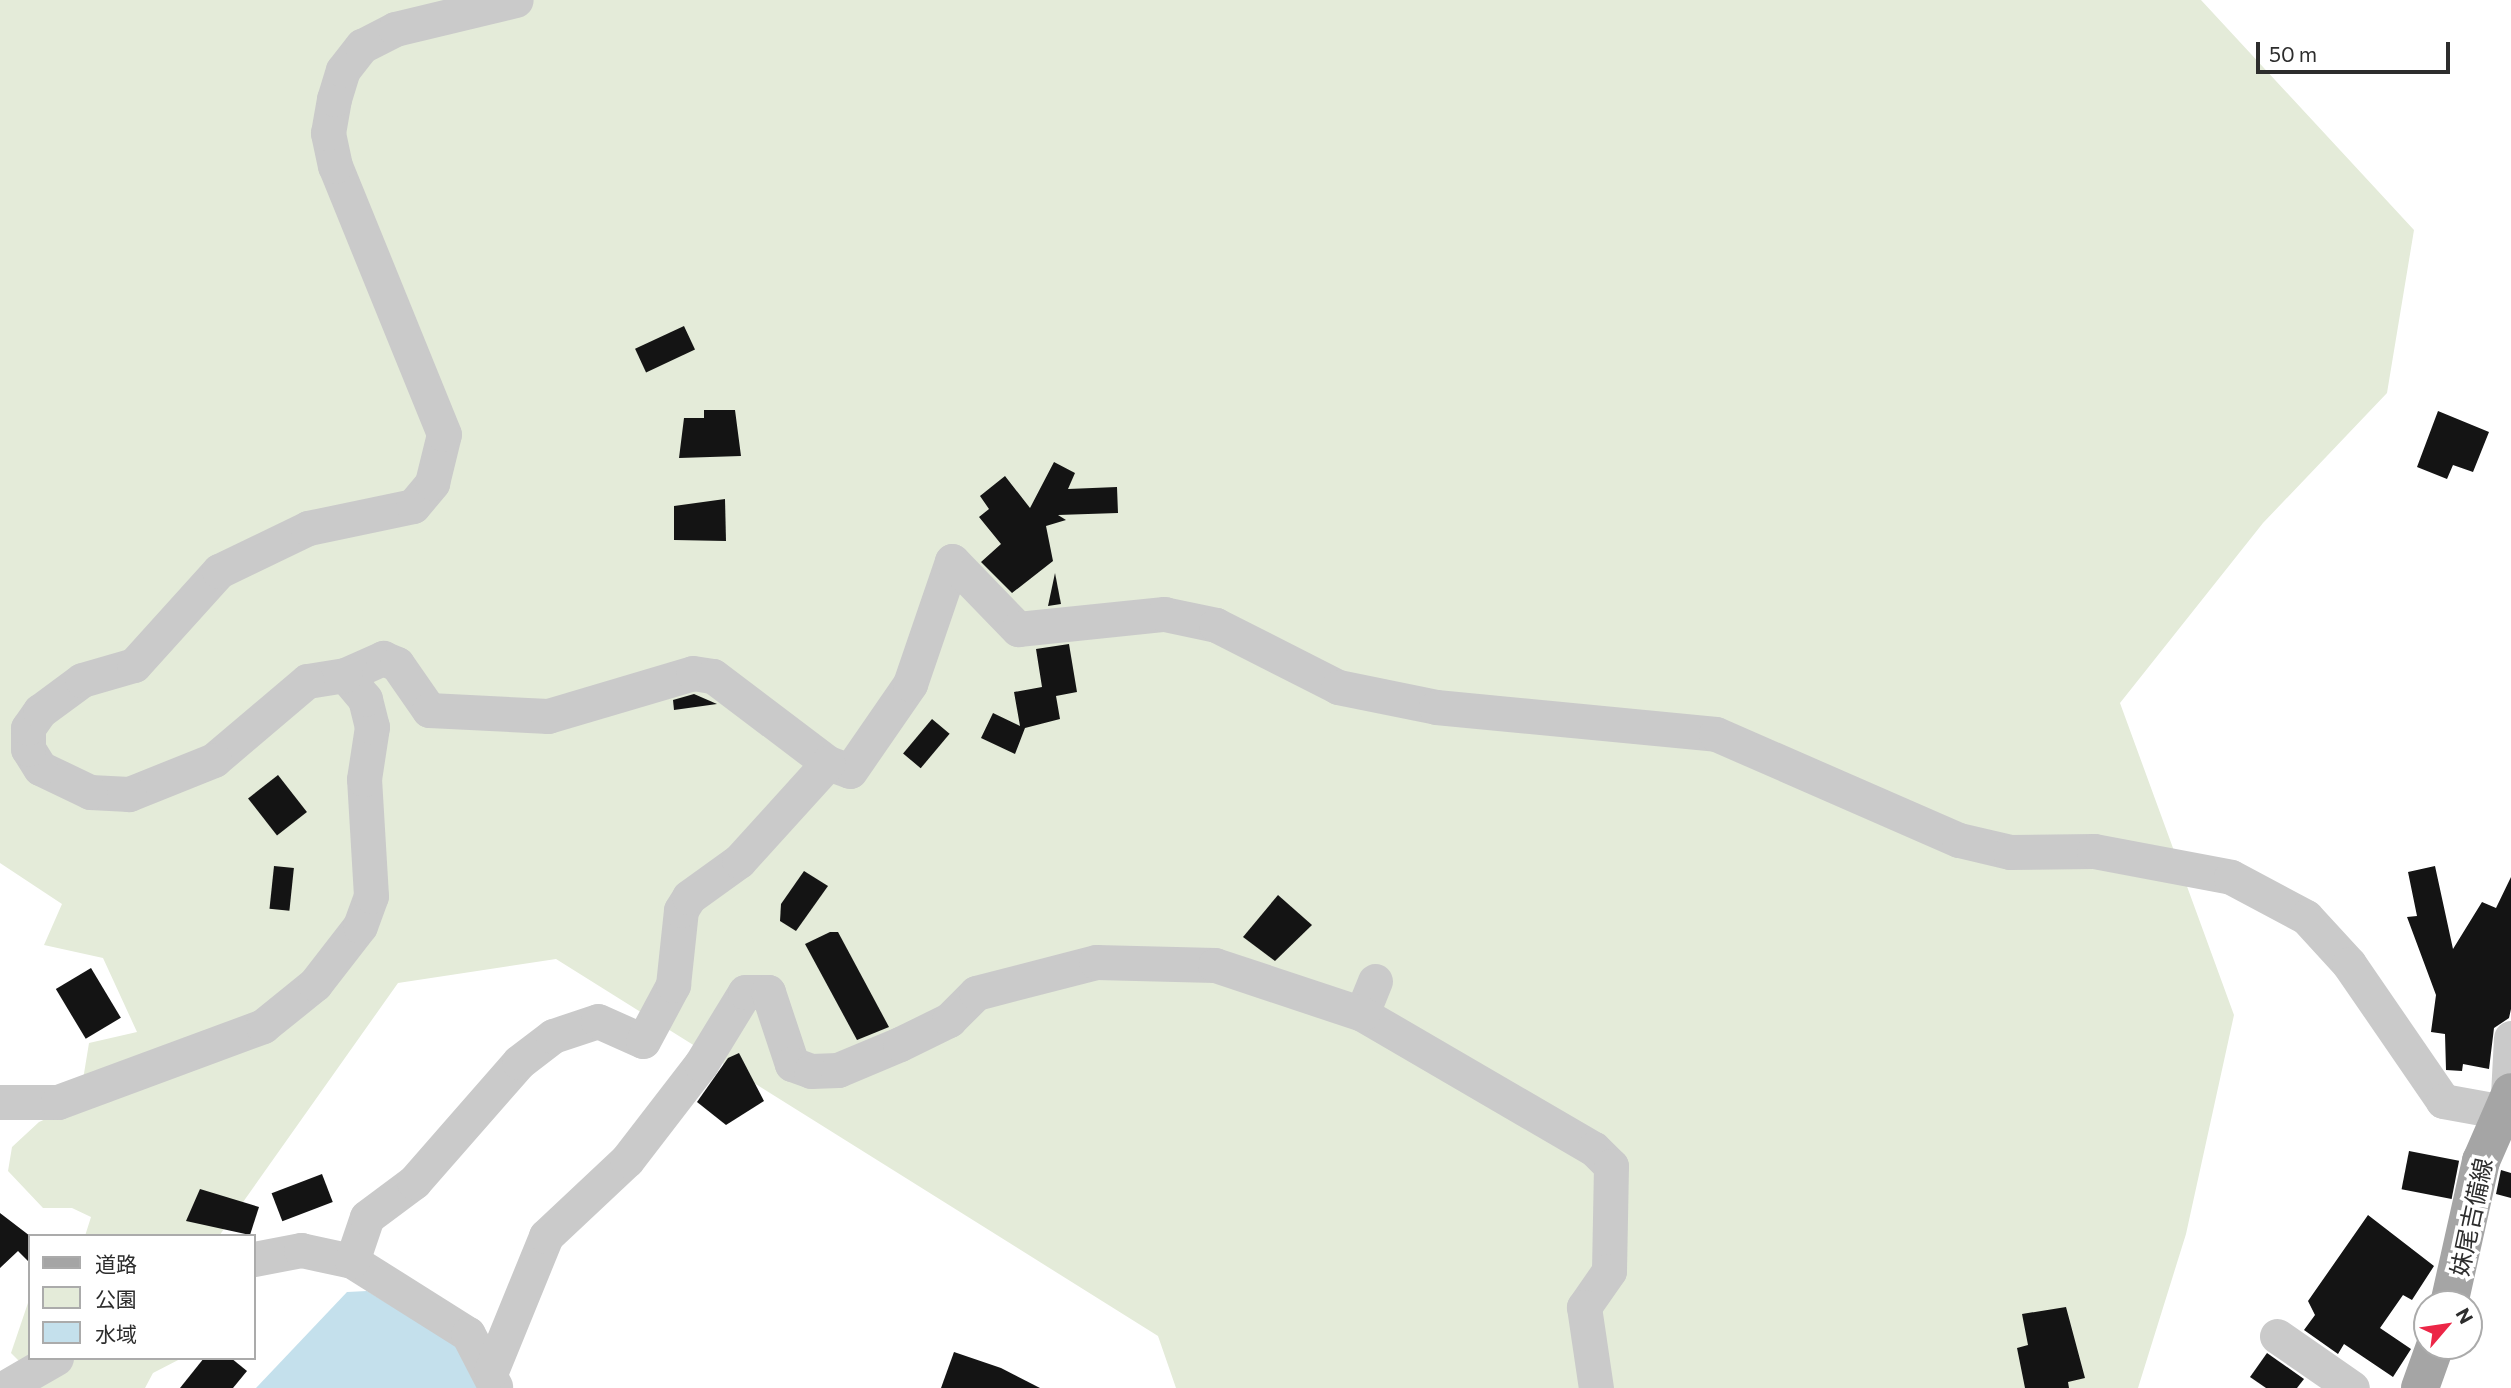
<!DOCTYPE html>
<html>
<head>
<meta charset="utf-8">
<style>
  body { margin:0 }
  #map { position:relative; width:2511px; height:1388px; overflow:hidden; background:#fff; font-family:Commissioner,"Noto Sans JP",sans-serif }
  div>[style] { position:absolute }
  .green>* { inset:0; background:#e4ebd9 }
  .water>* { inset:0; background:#c4e0ec }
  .building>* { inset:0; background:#141414; transform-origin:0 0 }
  .minor>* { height:35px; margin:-17.5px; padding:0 17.5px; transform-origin:17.5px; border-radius:17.5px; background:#cacaca }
  .major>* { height:38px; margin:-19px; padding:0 19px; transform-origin:19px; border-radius:19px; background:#a5a5a5 }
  span { translate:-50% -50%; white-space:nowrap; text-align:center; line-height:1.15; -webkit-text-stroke:7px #fff; paint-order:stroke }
  .street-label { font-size:24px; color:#2d2d2d }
  .legend { position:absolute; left:28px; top:1234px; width:228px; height:126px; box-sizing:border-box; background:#fff; border:2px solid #ababab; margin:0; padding:9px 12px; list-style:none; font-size:21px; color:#2d2d2d }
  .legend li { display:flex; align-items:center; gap:14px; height:35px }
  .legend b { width:35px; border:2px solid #ababab }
  .north { position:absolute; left:2413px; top:1290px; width:70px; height:70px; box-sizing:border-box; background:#fff; border:2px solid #ababab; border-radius:50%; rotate:61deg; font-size:19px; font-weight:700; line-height:28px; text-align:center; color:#2d2d2d }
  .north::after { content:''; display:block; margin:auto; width:24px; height:32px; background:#ec2647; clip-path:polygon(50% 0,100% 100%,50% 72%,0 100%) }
  .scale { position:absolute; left:2256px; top:42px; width:194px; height:32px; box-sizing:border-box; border:4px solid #2d2d2d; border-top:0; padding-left:9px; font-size:21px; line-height:24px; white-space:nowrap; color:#2d2d2d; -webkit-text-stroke:5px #fff; paint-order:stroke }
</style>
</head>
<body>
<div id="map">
  <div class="green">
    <div style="clip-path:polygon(0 0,2201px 0,2414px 230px,2387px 393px,2263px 523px,2120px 703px,2234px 1015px,2186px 1234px,2138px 1388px,1176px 1388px,1158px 1336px,556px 959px,398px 983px,219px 1236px,85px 1236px,91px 1217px,72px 1208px,43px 1208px,8px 1171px,12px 1147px,39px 1122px,79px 1104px,89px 1043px,137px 1032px,103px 958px,44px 945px,62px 904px,0 863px)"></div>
    <div style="clip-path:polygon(30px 1297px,30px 1358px,26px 1368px,11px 1353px)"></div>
    <div style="clip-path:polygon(75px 1358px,182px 1358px,153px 1373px,145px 1388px,21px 1388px)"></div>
  </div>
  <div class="water">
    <div style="clip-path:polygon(367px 1291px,466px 1351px,483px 1388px,256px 1388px,347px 1292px)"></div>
  </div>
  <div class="building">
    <div style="left:684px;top:326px;width:26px;height:54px;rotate:65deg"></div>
    <div style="clip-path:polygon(704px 410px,735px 410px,741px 456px,679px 458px,684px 418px,704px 418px)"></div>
    <div style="clip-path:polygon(2438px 411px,2489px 432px,2473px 472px,2453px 465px,2447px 479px,2417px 467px)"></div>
    <div style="clip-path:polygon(1054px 462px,1075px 473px,1068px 489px,1117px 487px,1118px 513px,1058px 515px,1066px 520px,1046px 526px,1053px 561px,1012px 593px,981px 562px,1001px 544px,979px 517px,989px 509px,980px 496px,1005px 476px,1030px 508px)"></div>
    <div style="clip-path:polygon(725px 499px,726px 541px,674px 540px,674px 506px)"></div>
    <div style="clip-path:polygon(1055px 573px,1061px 604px,1048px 606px)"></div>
    <div style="clip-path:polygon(1069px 644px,1077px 692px,1056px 696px,1060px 719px,1025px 728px,1015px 754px,981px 738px,993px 713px,1020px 726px,1014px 692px,1042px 687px,1036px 649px)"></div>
    <div style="clip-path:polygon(694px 694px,717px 704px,674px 710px,673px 700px)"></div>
    <div style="left:932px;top:719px;width:23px;height:45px;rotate:40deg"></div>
    <div style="left:278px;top:775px;width:47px;height:38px;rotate:52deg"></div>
    <div style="left:274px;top:866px;width:20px;height:43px;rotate:6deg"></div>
    <div style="clip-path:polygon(2435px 866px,2453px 949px,2482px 902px,2496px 908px,2511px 877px,2511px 1009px,2509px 1018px,2494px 1028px,2489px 1069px,2463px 1064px,2462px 1071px,2446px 1070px,2445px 1034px,2431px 1032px,2436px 995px,2407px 917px,2417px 916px,2408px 872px)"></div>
    <div style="clip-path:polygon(804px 871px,828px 886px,796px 931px,780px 921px,781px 904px)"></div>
    <div style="clip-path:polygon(1278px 895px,1312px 925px,1275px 961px,1243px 937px)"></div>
    <div style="clip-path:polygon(830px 932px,838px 932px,889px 1027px,857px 1040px,805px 944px)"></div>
    <div style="left:91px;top:968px;width:58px;height:41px;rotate:59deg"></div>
    <div style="clip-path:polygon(739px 1053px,764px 1101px,726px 1125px,697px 1102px,728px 1058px)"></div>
    <div style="left:2409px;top:1151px;width:51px;height:39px;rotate:11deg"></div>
    <div style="clip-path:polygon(2501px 1170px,2511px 1173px,2511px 1198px,2496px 1194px)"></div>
    <div style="left:322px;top:1174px;width:30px;height:54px;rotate:69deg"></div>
    <div style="clip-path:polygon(200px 1189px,259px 1207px,250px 1235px,186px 1221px)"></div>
    <div style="clip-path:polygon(0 1213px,30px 1236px,30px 1263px,18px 1251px,0 1268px)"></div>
    <div style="clip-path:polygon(2368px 1215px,2434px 1266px,2412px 1300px,2403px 1295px,2380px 1328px,2411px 1349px,2393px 1377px,2344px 1344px,2338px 1354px,2304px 1330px,2315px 1315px,2308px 1301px)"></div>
    <div style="clip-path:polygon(2066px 1307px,2085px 1378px,2068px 1382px,2069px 1388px,2025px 1388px,2017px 1348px,2028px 1345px,2022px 1314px)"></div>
    <div style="clip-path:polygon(954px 1352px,1001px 1368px,1040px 1388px,941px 1388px)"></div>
    <div style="clip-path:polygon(2267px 1353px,2304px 1379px,2297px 1388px,2266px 1388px,2250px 1377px)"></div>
    <div style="clip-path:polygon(204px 1358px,231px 1358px,247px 1371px,233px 1388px,180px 1388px)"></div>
  </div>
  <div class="minor">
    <div style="left:345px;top:675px;width:42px;rotate:-24.1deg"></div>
    <div style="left:383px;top:658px;width:15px;rotate:23deg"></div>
    <div style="left:397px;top:664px;width:56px;rotate:55.2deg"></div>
    <div style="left:429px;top:710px;width:119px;rotate:2.9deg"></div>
    <div style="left:548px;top:716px;width:151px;rotate:-16.5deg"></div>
    <div style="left:693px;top:673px;width:20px;rotate:9deg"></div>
    <div style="left:713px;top:676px;width:144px;rotate:37.1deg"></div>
    <div style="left:828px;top:763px;width:23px;rotate:20deg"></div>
    <div style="left:850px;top:771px;width:106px;rotate:-55.4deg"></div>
    <div style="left:910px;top:684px;width:130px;rotate:-71.1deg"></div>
    <div style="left:952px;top:561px;width:95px;rotate:45.9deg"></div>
    <div style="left:1018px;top:629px;width:147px;rotate:-5.9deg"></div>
    <div style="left:1164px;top:614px;width:53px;rotate:11.9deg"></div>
    <div style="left:1216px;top:625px;width:137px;rotate:26.9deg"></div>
    <div style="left:1338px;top:687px;width:100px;rotate:11.5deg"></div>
    <div style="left:1436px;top:707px;width:281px;rotate:5.5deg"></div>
    <div style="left:1716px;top:734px;width:265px;rotate:23.6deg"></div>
    <div style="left:1959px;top:840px;width:52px;rotate:13.2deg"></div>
    <div style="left:2010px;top:852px;width:84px;rotate:-0.7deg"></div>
    <div style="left:2094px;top:851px;width:139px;rotate:10.7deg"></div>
    <div style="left:2231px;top:877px;width:85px;rotate:28.1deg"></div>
    <div style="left:2306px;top:917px;width:64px;rotate:47.5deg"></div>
    <div style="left:2349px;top:964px;width:166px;rotate:55.5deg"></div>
    <div style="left:2443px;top:1101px;width:56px;rotate:10.3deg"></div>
    <div style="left:1375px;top:981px;width:35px;rotate:112deg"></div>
    <div style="left:1362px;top:1014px;width:268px;rotate:30.2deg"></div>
    <div style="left:1594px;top:1149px;width:24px;rotate:45deg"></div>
    <div style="left:1611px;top:1166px;width:105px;rotate:91.1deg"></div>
    <div style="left:1609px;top:1271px;width:44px;rotate:124.8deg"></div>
    <div style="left:1584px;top:1307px;width:82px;rotate:81.6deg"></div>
    <div style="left:2508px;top:1095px;width:57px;rotate:-87deg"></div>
    <div style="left:0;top:1102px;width:58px"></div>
    <div style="left:58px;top:1102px;width:219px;rotate:-20.3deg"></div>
    <div style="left:263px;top:1026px;width:67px;rotate:-38.9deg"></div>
    <div style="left:315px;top:984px;width:73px;rotate:-52.2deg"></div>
    <div style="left:360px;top:926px;width:32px;rotate:-70deg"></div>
    <div style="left:371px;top:896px;width:117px;rotate:-93.4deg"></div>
    <div style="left:364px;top:779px;width:53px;rotate:-81.3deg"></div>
    <div style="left:372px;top:727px;width:29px;rotate:-104deg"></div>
    <div style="left:365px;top:699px;width:31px;rotate:-130deg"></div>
    <div style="left:345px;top:675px;width:38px;rotate:171deg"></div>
    <div style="left:307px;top:681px;width:122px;rotate:139.7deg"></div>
    <div style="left:214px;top:760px;width:92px;rotate:158.2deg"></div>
    <div style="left:129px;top:794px;width:39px;rotate:-177deg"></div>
    <div style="left:90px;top:792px;width:55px;rotate:-154.4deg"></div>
    <div style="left:40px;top:768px;width:22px;rotate:-122deg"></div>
    <div style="left:28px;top:749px;width:21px;rotate:-90deg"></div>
    <div style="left:28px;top:728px;width:21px;rotate:-55deg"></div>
    <div style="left:40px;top:711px;width:52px;rotate:-36.4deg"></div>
    <div style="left:82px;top:680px;width:54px;rotate:-16.1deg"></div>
    <div style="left:134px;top:665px;width:127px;rotate:-47.9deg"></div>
    <div style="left:219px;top:571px;width:99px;rotate:-25.8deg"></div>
    <div style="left:308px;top:528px;width:107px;rotate:-11.8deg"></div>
    <div style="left:413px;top:506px;width:30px;rotate:-50deg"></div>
    <div style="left:432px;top:483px;width:50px;rotate:-76.2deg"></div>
    <div style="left:444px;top:434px;width:289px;rotate:-112.1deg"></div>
    <div style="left:335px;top:166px;width:34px;rotate:-102deg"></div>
    <div style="left:328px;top:133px;width:35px;rotate:-80deg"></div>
    <div style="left:334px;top:99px;width:30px;rotate:-73deg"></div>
    <div style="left:343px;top:70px;width:31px;rotate:-52deg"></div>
    <div style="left:362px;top:46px;width:37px;rotate:-27deg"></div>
    <div style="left:395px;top:29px;width:124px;rotate:-13.5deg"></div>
    <div style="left:254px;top:1259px;width:48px;rotate:-10.8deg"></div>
    <div style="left:301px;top:1250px;width:52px;rotate:12.2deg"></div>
    <div style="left:352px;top:1261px;width:137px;rotate:32.2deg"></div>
    <div style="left:468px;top:1334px;width:59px;rotate:62.6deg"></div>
    <div style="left:352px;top:1261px;width:46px;rotate:-71.2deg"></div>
    <div style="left:367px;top:1217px;width:59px;rotate:-36.7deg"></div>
    <div style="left:414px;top:1182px;width:159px;rotate:-48.8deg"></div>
    <div style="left:519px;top:1062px;width:43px;rotate:-37.4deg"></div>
    <div style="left:553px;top:1036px;width:47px;rotate:-18.4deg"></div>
    <div style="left:598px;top:1021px;width:49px;rotate:24deg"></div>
    <div style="left:643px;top:1041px;width:64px;rotate:-61.8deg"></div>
    <div style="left:673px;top:985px;width:75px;rotate:-83.9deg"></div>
    <div style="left:681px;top:910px;width:15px;rotate:-58deg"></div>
    <div style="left:689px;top:897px;width:62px;rotate:-35.8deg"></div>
    <div style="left:739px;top:861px;width:132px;rotate:-47.8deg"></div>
    <div style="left:2277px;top:1336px;width:91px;rotate:34.7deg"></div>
    <div style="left:491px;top:1371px;width:146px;rotate:-67.8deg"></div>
    <div style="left:546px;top:1236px;width:111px;rotate:-43.2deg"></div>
    <div style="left:627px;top:1160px;width:121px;rotate:-52.4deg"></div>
    <div style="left:701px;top:1064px;width:84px;rotate:-58.6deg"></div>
    <div style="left:745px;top:992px;width:23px"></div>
    <div style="left:768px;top:992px;width:76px;rotate:71.6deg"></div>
    <div style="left:792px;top:1064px;width:20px;rotate:20deg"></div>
    <div style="left:811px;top:1071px;width:27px;rotate:-2deg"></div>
    <div style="left:838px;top:1070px;width:67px;rotate:-22.8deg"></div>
    <div style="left:900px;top:1044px;width:55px;rotate:-26.1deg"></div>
    <div style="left:949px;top:1020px;width:38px;rotate:-45deg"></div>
    <div style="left:976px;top:993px;width:124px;rotate:-14.5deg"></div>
    <div style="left:1096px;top:962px;width:119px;rotate:1.4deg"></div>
    <div style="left:1215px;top:965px;width:155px;rotate:18.4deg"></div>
    <div style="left:4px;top:1388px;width:60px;rotate:-30deg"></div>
  </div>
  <div class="major">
    <div style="left:2449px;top:1304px;width:147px;rotate:-77.4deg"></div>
    <div style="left:2481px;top:1161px;width:75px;rotate:-66.5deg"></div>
    <div style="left:2420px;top:1388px;width:45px;rotate:-70.3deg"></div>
  </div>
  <div class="street-label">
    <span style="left:2471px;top:1217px;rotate:-78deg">妹尾吉備線</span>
  </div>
  <ul class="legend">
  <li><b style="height:9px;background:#a5a5a5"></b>道路</li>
  <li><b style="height:19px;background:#e4ebd9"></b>公園</li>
  <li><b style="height:19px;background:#c4e0ec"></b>水域</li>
  </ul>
  <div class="north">N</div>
  <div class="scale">50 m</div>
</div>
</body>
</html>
